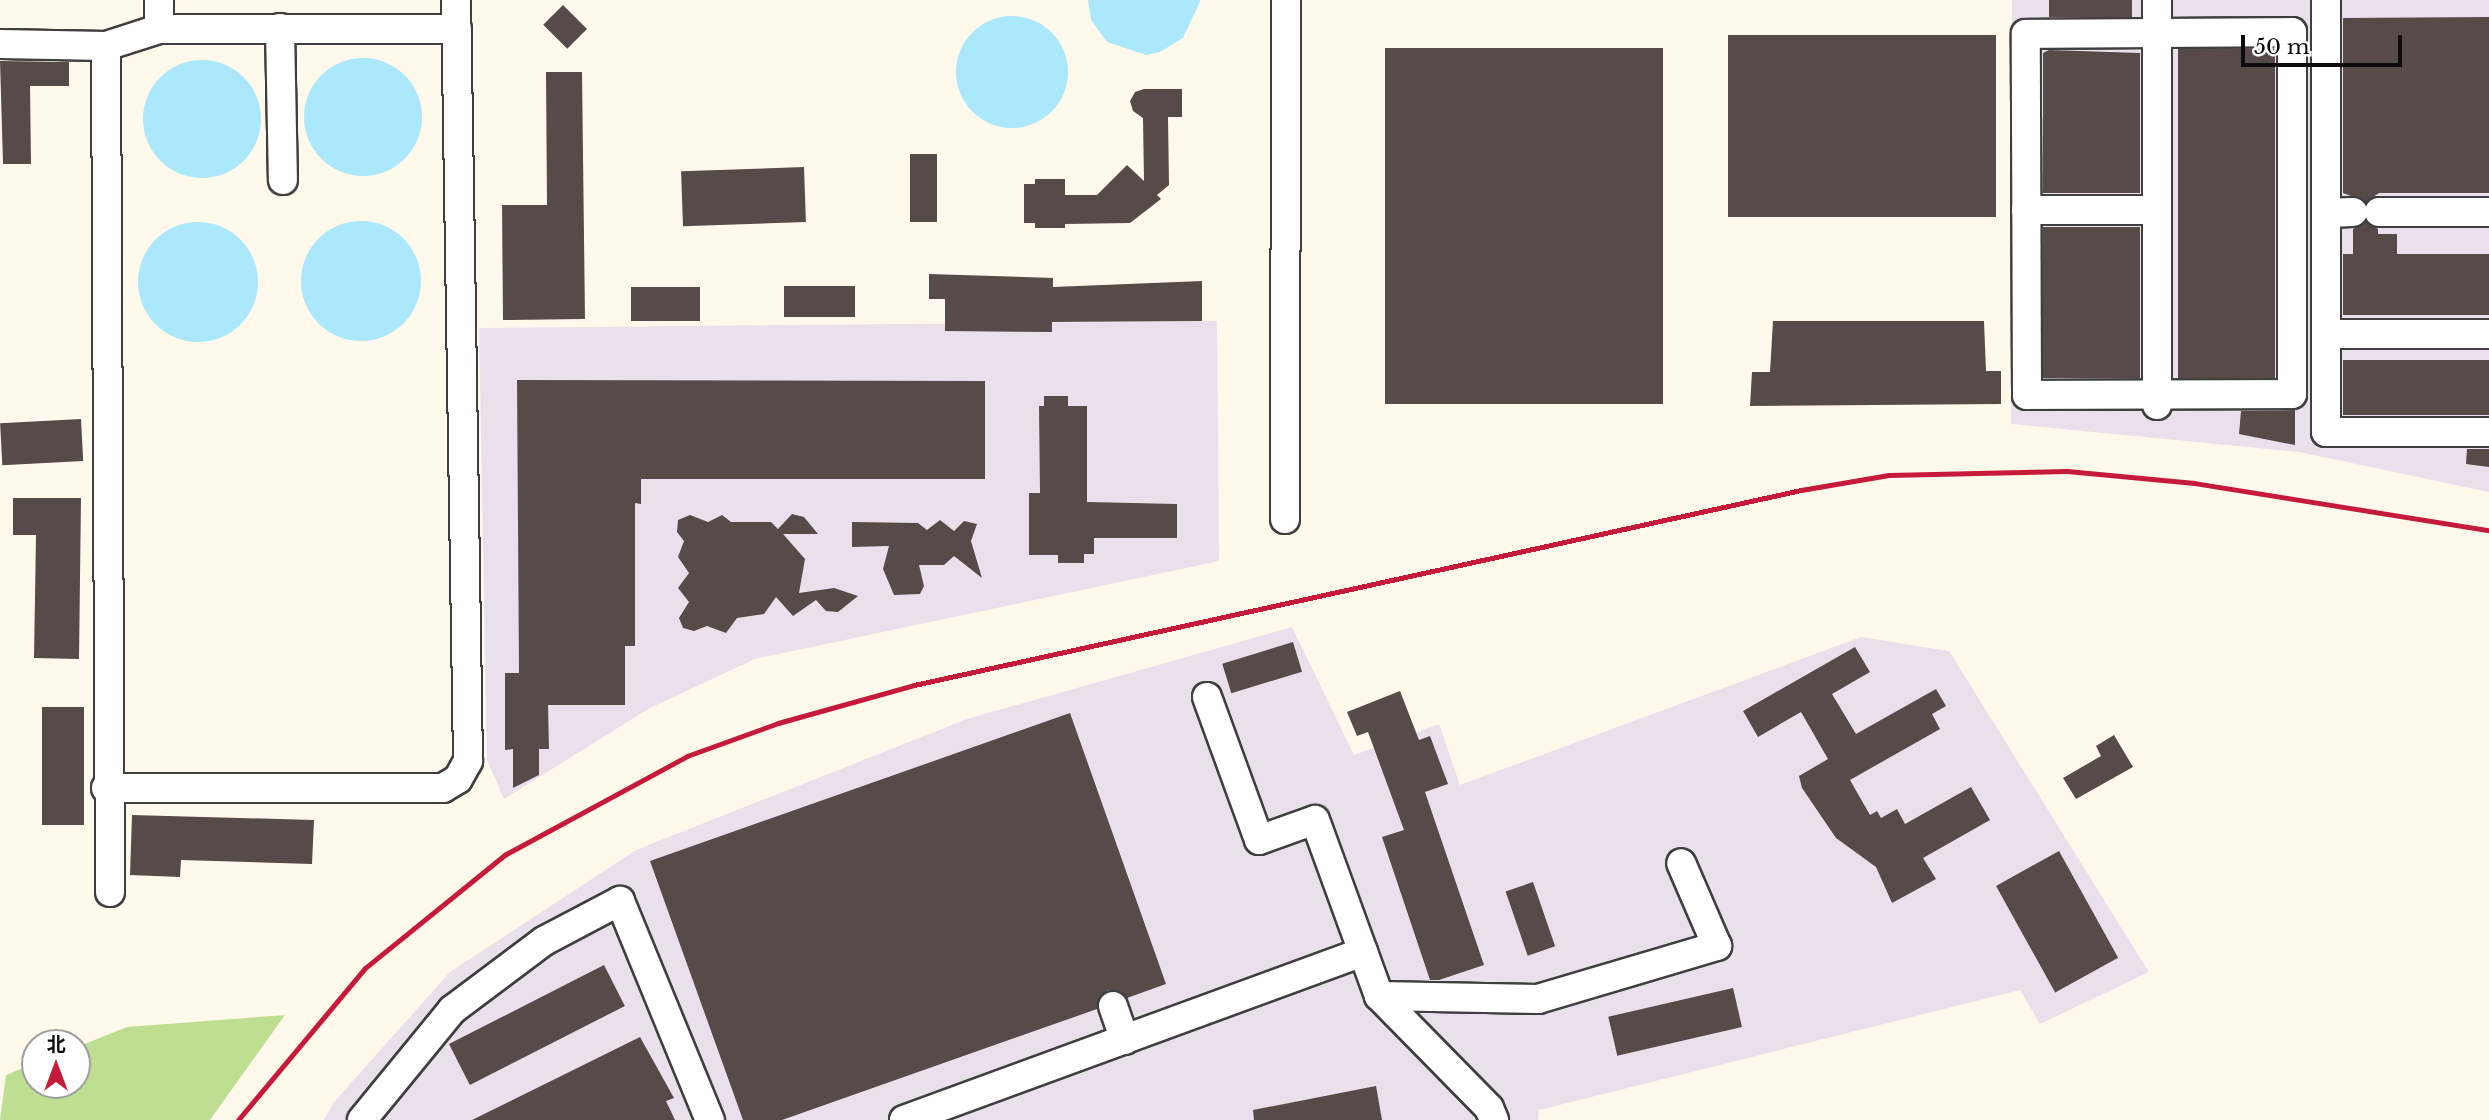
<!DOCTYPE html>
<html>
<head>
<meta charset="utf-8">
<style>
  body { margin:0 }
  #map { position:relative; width:2489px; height:1120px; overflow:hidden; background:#fff9ec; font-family:"Libre Baskerville","Noto Sans SC",serif }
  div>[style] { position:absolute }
  .industrial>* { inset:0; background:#e9e0ec }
  .forest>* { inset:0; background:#bede91 }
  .water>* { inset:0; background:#ace8fb }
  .round { border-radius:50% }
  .building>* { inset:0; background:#564b48; transform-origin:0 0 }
  .roads { filter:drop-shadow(2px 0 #3f3f3f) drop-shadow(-2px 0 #3f3f3f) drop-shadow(0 2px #3f3f3f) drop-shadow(0 -2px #3f3f3f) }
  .minor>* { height:28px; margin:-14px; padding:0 14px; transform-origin:14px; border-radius:14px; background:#fff }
  .rail>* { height:5px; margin:-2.5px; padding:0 2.5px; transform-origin:2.5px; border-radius:2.5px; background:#c61a3a }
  span { translate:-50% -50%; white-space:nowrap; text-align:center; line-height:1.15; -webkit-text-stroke:7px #fff; paint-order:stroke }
  .north { position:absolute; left:21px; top:1029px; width:70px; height:70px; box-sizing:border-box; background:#fff; border:2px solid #9e9e9e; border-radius:50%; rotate:0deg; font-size:19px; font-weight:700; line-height:28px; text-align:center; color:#0c0c0c }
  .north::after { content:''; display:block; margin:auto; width:24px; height:32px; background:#c61a3a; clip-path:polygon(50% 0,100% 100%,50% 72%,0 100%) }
  .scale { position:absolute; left:2241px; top:35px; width:161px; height:32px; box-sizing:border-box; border:4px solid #0c0c0c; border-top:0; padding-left:9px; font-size:21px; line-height:24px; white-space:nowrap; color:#0c0c0c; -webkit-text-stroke:5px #fff; paint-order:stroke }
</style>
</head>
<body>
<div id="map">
  <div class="industrial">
    <div style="clip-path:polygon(2012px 0,2489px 0,2489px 492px,2299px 452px,2011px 424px)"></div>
    <div style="clip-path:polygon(1217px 321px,1219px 561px,755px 659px,650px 708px,504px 799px,487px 760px,479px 328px)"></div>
    <div style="clip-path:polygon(1292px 627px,1354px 755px,1439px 724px,1460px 785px,1861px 637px,1949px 651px,2149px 972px,2040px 1024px,2020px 990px,1539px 1110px,1538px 1120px,324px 1120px,334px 1102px,450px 972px,636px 850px,967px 719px)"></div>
  </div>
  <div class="forest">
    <div style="clip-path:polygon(285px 1015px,210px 1120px,0 1120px,6px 1075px,35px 1063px,35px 1085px,77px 1085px,77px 1047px,127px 1027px)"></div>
  </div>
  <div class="water">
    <div style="clip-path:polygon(1088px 0,1200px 0,1200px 2px,1183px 38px,1160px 52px,1146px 55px,1107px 42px,1091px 20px)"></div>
    <div class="round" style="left:956px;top:16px;width:112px;height:112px"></div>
    <div class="round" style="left:304px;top:58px;width:118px;height:118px"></div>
    <div class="round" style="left:143px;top:60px;width:118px;height:118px"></div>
    <div class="round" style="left:301px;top:221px;width:120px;height:120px"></div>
    <div class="round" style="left:138px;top:222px;width:120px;height:120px"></div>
  </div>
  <div class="building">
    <div style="left:2049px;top:0;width:83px;height:17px"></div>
    <div style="left:563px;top:5px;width:34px;height:28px;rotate:45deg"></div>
    <div style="clip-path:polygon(2489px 17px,2489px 193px,2379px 193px,2366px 202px,2343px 193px,2343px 18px)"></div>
    <div style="left:1728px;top:35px;width:268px;height:182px"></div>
    <div style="left:1663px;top:48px;width:356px;height:278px;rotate:90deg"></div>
    <div style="left:2178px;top:49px;width:97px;height:329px"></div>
    <div style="clip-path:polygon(2049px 50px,2140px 53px,2140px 193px,2043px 193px,2043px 53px)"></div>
    <div style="clip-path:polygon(0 61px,69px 62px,69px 86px,30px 86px,31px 164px,3px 164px)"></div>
    <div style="clip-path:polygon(546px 72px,582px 72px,585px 319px,503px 320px,502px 205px,547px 205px)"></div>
    <div style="clip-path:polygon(1144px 89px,1182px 89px,1182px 117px,1168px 117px,1169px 185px,1157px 195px,1161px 199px,1130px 223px,1065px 224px,1065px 228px,1035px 228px,1035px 223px,1024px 223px,1024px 184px,1035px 184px,1035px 179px,1065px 179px,1065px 195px,1097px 195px,1127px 165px,1144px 181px,1143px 118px,1133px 111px,1130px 101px,1135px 92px)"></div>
    <div style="left:910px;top:154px;width:27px;height:68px"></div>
    <div style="left:804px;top:167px;width:55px;height:123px;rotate:88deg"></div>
    <div style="clip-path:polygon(2366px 222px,2378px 229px,2378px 234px,2397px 234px,2397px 254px,2489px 254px,2489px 315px,2343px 315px,2343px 254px,2353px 254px,2353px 229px)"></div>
    <div style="left:2043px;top:227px;width:97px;height:151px"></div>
    <div style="clip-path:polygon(929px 274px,1053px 278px,1053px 287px,1202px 281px,1202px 321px,1052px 322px,1052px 332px,945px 331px,945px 299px,929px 299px)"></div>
    <div style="left:784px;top:286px;width:71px;height:31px"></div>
    <div style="left:631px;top:287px;width:69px;height:34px"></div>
    <div style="clip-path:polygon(1773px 321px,1984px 321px,1986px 371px,2001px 371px,2001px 404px,1750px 406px,1752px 372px,1770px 372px)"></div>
    <div style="left:2343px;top:360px;width:146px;height:55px"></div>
    <div style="clip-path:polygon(517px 380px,985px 381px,985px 479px,641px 479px,641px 504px,635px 503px,635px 646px,625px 646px,625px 705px,548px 705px,549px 749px,539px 749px,539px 775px,513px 788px,513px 749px,505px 750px,505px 673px,519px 673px)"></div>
    <div style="clip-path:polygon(1044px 396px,1068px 396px,1068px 406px,1087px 406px,1087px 502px,1177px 504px,1177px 538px,1094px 538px,1094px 554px,1084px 554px,1084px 563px,1058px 563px,1058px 555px,1029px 555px,1029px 493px,1040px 493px,1039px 406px,1044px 406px)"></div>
    <div style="clip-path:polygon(2295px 410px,2295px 445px,2239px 434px,2241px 411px)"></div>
    <div style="left:81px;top:419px;width:42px;height:81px;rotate:87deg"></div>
    <div style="clip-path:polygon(2467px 449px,2489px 449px,2489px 467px,2466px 464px)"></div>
    <div style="clip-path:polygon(13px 498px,81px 498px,79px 659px,34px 658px,36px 535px,13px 535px)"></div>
    <div style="clip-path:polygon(792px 514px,804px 517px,818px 534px,783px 534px,805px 559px,799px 593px,834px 588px,858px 596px,838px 612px,826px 611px,816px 600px,793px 616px,776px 597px,764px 614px,737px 618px,726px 633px,707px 626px,694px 631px,683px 628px,679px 618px,689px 602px,678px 588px,689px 573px,678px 557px,684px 541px,677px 532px,678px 520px,690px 515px,708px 522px,722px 515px,731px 522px,771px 522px,778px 529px)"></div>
    <div style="clip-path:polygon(940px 520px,954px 531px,964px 521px,977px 524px,971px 541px,982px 578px,954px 556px,944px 565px,919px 565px,924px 586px,920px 594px,894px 595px,883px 569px,889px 546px,852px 547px,852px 522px,918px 523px,927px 530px)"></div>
    <div style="left:1293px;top:642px;width:31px;height:74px;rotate:73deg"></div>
    <div style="clip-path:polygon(1855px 647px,1870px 672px,1832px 694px,1856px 734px,1936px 689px,1946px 706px,1932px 714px,1940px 729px,1850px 780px,1870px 815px,1877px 811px,1881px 818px,1897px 809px,1905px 824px,1971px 787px,1990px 820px,1923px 858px,1936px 879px,1892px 903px,1876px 867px,1836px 838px,1802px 788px,1799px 776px,1828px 759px,1801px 712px,1758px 737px,1743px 711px)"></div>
    <div style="clip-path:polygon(1400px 691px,1419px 740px,1430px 736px,1448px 784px,1425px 792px,1484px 965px,1439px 980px,1430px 980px,1382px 837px,1404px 830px,1368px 732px,1357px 736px,1347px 712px)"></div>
    <div style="left:42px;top:707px;width:42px;height:118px"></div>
    <div style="clip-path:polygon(1070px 713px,1166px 984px,1127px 998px,1117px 990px,1108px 990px,1100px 996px,1097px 1009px,782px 1120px,743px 1120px,650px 861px)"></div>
    <div style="clip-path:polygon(2114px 735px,2133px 767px,2076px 799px,2063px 778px,2101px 756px,2096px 746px)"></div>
    <div style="clip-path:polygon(132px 815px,314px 820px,312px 864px,181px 860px,180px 877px,130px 875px)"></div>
    <div style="left:2059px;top:851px;width:122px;height:72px;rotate:61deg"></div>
    <div style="left:1533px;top:882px;width:68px;height:29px;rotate:71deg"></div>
    <div style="left:604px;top:965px;width:46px;height:174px;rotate:63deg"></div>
    <div style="left:1733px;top:988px;width:40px;height:128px;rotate:77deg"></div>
    <div style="clip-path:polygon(640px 1037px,674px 1098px,666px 1101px,675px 1120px,472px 1120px)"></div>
    <div style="clip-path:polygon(1376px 1086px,1382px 1120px,1254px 1120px,1253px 1110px)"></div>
  </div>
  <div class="roads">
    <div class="minor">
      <div style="left:2157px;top:0;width:405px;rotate:90deg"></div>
      <div style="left:2326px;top:0;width:432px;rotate:90deg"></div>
      <div style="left:2326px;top:432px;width:163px"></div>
      <div style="left:280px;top:28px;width:152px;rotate:88.9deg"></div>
      <div style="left:159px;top:29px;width:29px;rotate:-90deg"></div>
      <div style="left:2292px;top:32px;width:362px;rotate:90deg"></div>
      <div style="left:2292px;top:394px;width:265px;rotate:179.8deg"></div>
      <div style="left:2027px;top:395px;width:361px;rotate:-90.2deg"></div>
      <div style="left:2026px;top:34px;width:266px;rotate:-0.4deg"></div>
      <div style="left:0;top:44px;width:106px;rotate:1.1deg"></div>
      <div style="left:106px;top:46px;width:56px;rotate:-17.8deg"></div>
      <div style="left:159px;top:29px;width:298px"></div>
      <div style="left:106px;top:46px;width:846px;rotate:89.73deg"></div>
      <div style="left:2026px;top:210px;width:131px"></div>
      <div style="left:2379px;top:212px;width:110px"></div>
      <div style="left:2326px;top:213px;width:27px;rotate:-2deg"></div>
      <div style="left:2326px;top:334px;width:163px"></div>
      <div style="left:1285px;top:519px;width:519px;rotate:-89.89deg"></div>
      <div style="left:1207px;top:697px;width:152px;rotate:70deg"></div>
      <div style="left:1259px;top:840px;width:59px;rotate:-19.7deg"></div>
      <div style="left:1315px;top:820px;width:187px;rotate:70deg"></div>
      <div style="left:1379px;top:996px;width:157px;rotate:45.5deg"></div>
      <div style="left:1489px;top:1108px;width:13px;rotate:67deg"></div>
      <div style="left:106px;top:788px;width:337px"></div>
      <div style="left:443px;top:788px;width:17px;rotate:-31deg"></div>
      <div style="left:458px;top:779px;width:21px;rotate:-61deg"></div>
      <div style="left:468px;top:761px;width:761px;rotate:-90.9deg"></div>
      <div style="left:1379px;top:996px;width:159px;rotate:1.1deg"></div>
      <div style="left:1538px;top:999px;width:187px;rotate:-16.5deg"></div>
      <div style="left:1717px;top:946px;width:90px;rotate:-113.4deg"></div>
      <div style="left:1113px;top:1006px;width:36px;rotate:71deg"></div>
      <div style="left:362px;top:1120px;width:142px;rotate:-50.7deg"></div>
      <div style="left:452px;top:1010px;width:115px;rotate:-36.9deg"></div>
      <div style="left:544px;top:941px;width:86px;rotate:-27.8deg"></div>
      <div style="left:620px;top:901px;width:237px;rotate:67.7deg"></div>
      <div style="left:904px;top:1120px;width:489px;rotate:-20.1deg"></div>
    </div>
  </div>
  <div class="rail">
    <div style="left:238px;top:1120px;width:198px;rotate:-50.1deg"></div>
    <div style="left:365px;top:968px;width:181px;rotate:-39deg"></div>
    <div style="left:506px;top:854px;width:206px;rotate:-28.4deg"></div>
    <div style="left:687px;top:756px;width:97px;rotate:-19.9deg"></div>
    <div style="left:778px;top:723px;width:141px;rotate:-15.6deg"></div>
    <div style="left:914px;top:685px;width:908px;rotate:-12.4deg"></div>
    <div style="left:1801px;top:490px;width:89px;rotate:-9.7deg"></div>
    <div style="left:1889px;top:475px;width:178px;rotate:-1.3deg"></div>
    <div style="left:2067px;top:471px;width:128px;rotate:5.4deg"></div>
    <div style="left:2194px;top:483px;width:299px;rotate:9.1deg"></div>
  </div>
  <div class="north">北</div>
  <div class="scale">50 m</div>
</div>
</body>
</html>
